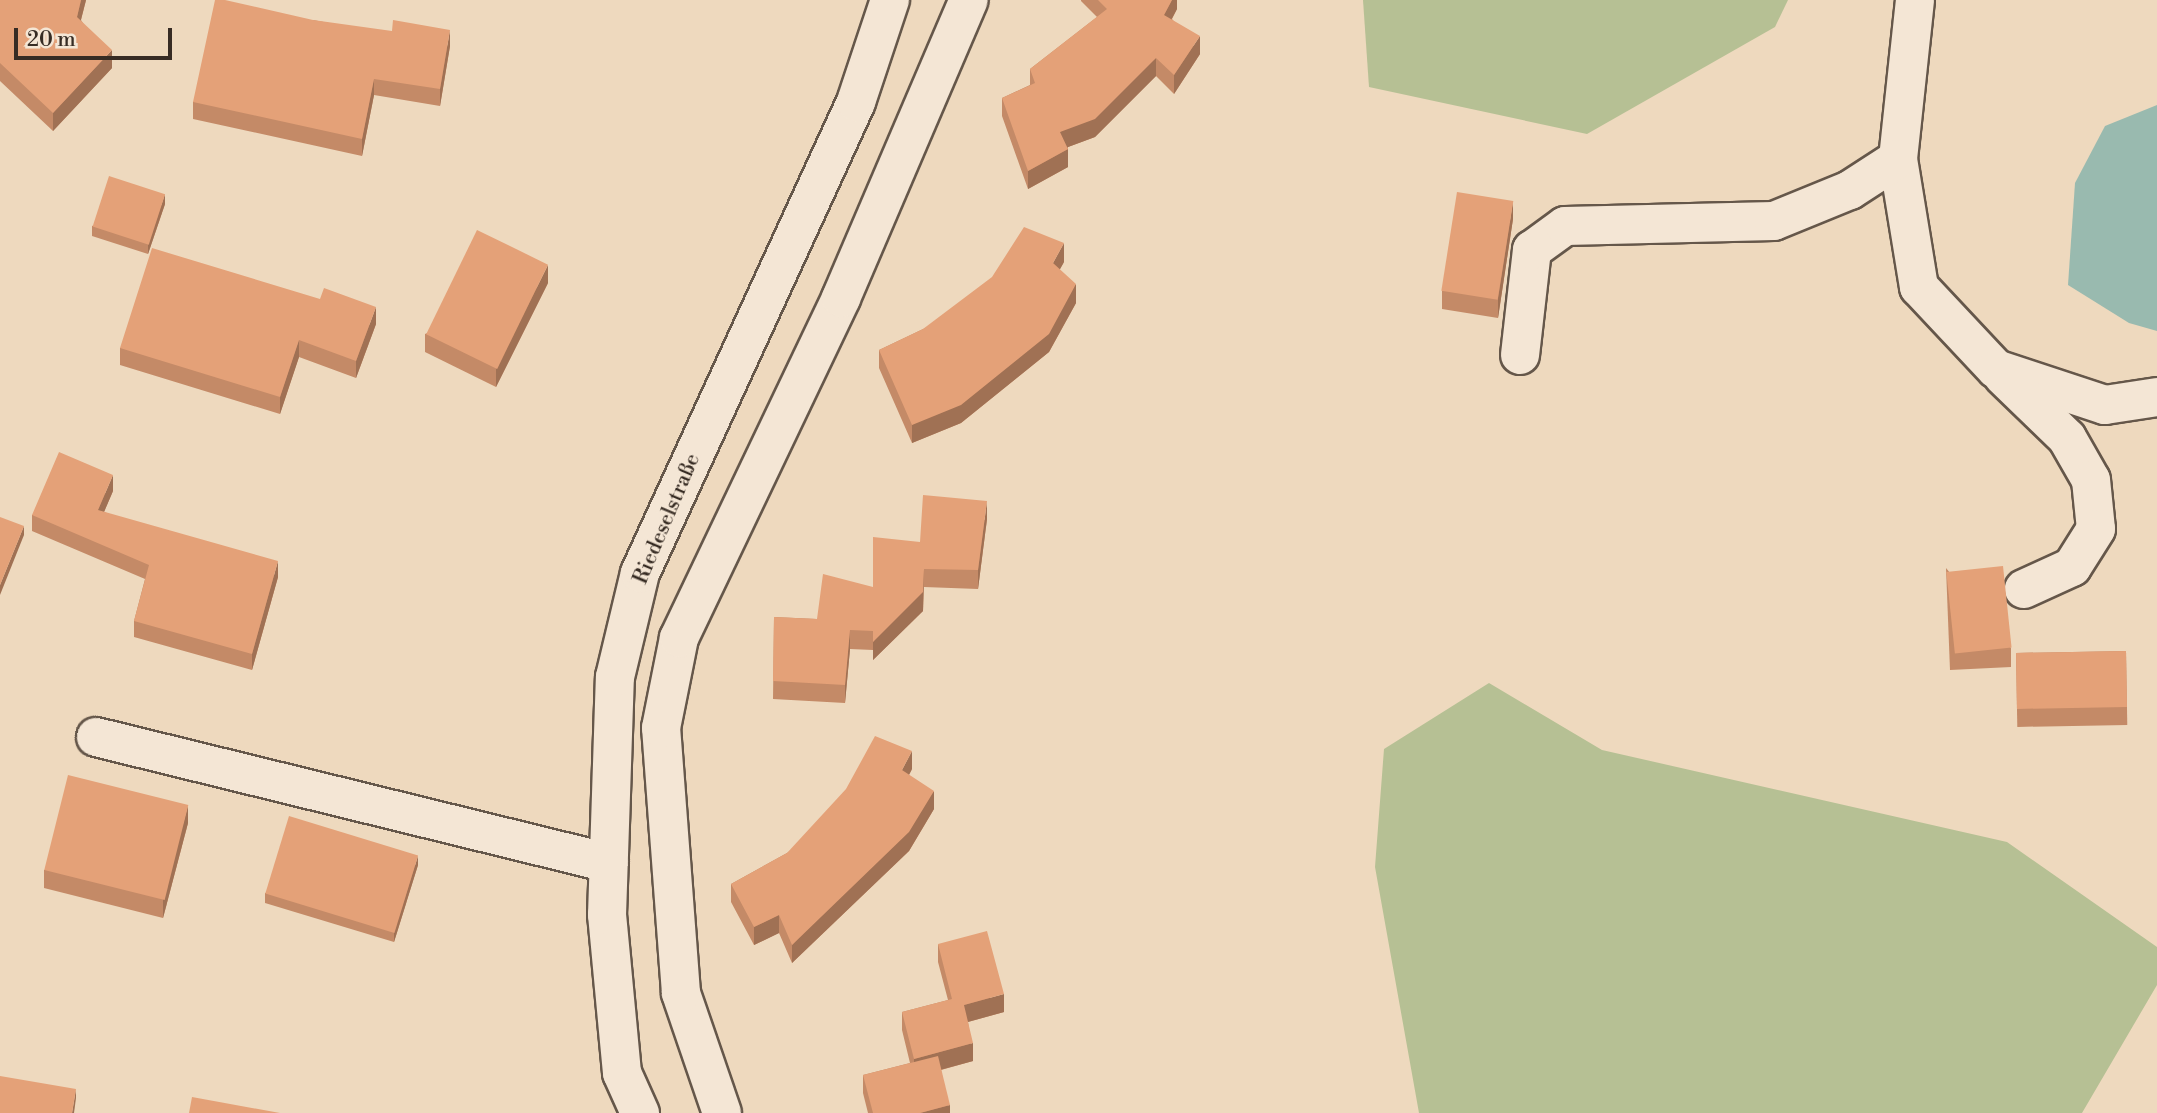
<!DOCTYPE html>
<html>
<head>
<meta charset="utf-8">
<style>
  body { margin:0 }
  #map { position:relative; width:2157px; height:1113px; overflow:hidden; background:#eed9be; font-family:"Libre Bodoni",serif }
  div>[style] { position:absolute }
  .green>* { inset:0; background:#b6c094 }
  .water>* { inset:0; background:#99baaf }
  .roads { filter:drop-shadow(2px 0 #65574a) drop-shadow(-2px 0 #65574a) drop-shadow(0 2px #65574a) drop-shadow(0 -2px #65574a) }
  .minor>* { height:38px; margin:-19px; padding:0 19px; transform-origin:19px; border-radius:19px; background:#f4e6d5 }
  .wall>* { inset:0; background:#c48a67; transform-origin:0 0 }
  .shaded-wall>* { inset:0; background:#a07154 }
  .building>* { inset:0; background:#e4a178; transform-origin:0 0 }
  span { translate:-50% -50%; white-space:nowrap; text-align:center; line-height:1.15; -webkit-text-stroke:6px #f4e6d5; paint-order:stroke }
  .street-label { font-size:21px; color:#372c24 }
  .scale { position:absolute; left:14px; top:28px; width:158px; height:32px; box-sizing:border-box; border:4px solid #372c24; border-top:0; padding-left:9px; font-size:21px; line-height:24px; white-space:nowrap; color:#372c24; -webkit-text-stroke:5px #f4e6d5; paint-order:stroke }
</style>
</head>
<body>
<div id="map">
  <div class="green">
    <div style="clip-path:polygon(1363px 0,1788px 0,1775px 27px,1587px 134px,1369px 87px)"></div>
    <div style="clip-path:polygon(1489px 683px,1602px 750px,2007px 842px,2157px 947px,2157px 985px,2082px 1113px,1419px 1113px,1375px 867px,1384px 749px)"></div>
  </div>
  <div class="water">
    <div style="clip-path:polygon(2157px 105px,2157px 331px,2129px 323px,2068px 285px,2075px 183px,2105px 126px)"></div>
  </div>
  <div class="roads">
    <div class="minor">
      <div style="left:1915px;top:0;width:160px;rotate:96.1deg"></div>
      <div style="left:1898px;top:159px;width:130px;rotate:80.7deg"></div>
      <div style="left:1919px;top:287px;width:112px;rotate:46.8deg"></div>
      <div style="left:1996px;top:369px;width:115px;rotate:18.3deg"></div>
      <div style="left:2105px;top:405px;width:53px;rotate:-8.7deg"></div>
      <div style="left:1520px;top:355px;width:106px;rotate:-83.5deg"></div>
      <div style="left:1532px;top:250px;width:41px;rotate:-36deg"></div>
      <div style="left:1565px;top:226px;width:209px;rotate:-1.4deg"></div>
      <div style="left:1774px;top:221px;width:82px;rotate:-22.2deg"></div>
      <div style="left:1850px;top:190px;width:57px;rotate:-32.9deg"></div>
      <div style="left:2003px;top:376px;width:89px;rotate:44.1deg"></div>
      <div style="left:2067px;top:438px;width:48px;rotate:60.3deg"></div>
      <div style="left:2091px;top:480px;width:49px;rotate:84.2deg"></div>
      <div style="left:2096px;top:529px;width:45px;rotate:122.3deg"></div>
      <div style="left:2072px;top:567px;width:53px;rotate:155.4deg"></div>
      <div style="left:96px;top:737px;width:528px;rotate:13.8deg"></div>
      <div style="left:640px;top:1113px;width:44px;rotate:-114.2deg"></div>
      <div style="left:622px;top:1073px;width:159px;rotate:-95.4deg"></div>
      <div style="left:607px;top:915px;width:238px;rotate:-88.1deg"></div>
      <div style="left:615px;top:677px;width:107px;rotate:-76.5deg"></div>
      <div style="left:640px;top:573px;width:518px;rotate:-65.36deg"></div>
      <div style="left:856px;top:102px;width:108px;rotate:-71.6deg"></div>
      <div style="left:722px;top:1113px;width:127px;rotate:-108.9deg"></div>
      <div style="left:681px;top:993px;width:266px;rotate:-94.3deg"></div>
      <div style="left:661px;top:728px;width:92px;rotate:-78.7deg"></div>
      <div style="left:679px;top:638px;width:377px;rotate:-64.5deg"></div>
      <div style="left:841px;top:298px;width:324px;rotate:-66.8deg"></div>
    </div>
  </div>
  <div class="wall">
    <div style="clip-path:polygon(0 0,86px 0,81px 20px,112px 68px,53px 131px,0 81px)"></div>
    <div style="clip-path:polygon(1081px 0,1177px 0,1177px 9px,1172px 19px,1200px 54px,1174px 94px,1156px 76px,1095px 137px,1068px 147px,1068px 167px,1028px 189px,1002px 116px,1002px 98px,1030px 85px,1030px 69px,1097px 17px,1081px 1px)"></div>
    <div style="clip-path:polygon(313px 20px,450px 46px,440px 106px,374px 95px,362px 156px,193px 119px,193px 102px)"></div>
    <div style="clip-path:polygon(165px 204px,148px 254px,92px 236px,92px 226px)"></div>
    <div style="clip-path:polygon(1513px 219px,1498px 318px,1442px 309px,1442px 291px)"></div>
    <div style="clip-path:polygon(1064px 262px,1059px 270px,1076px 303px,1049px 352px,961px 423px,912px 443px,879px 368px,879px 350px)"></div>
    <div style="clip-path:polygon(548px 283px,496px 387px,425px 352px,425px 334px)"></div>
    <div style="clip-path:polygon(376px 324px,356px 378px,299px 357px,280px 414px,120px 365px,120px 348px)"></div>
    <div style="clip-path:polygon(113px 491px,104px 512px,278px 577px,252px 670px,134px 637px,134px 621px,145px 579px,32px 531px,32px 515px)"></div>
    <div style="clip-path:polygon(987px 519px,978px 589px,924px 587px,923px 611px,873px 660px,873px 650px,850px 649px,845px 703px,773px 699px,774px 617px,817px 619px,873px 587px,920px 542px)"></div>
    <div style="clip-path:polygon(1946px 568px,2011px 648px,2011px 667px,1950px 670px)"></div>
    <div style="left:2126px;top:651px;width:74px;height:110px;rotate:89deg"></div>
    <div style="clip-path:polygon(912px 769px,909px 775px,934px 809px,909px 851px,792px 963px,779px 933px,754px 945px,731px 902px,731px 884px,787px 853px)"></div>
    <div style="clip-path:polygon(188px 823px,163px 918px,44px 888px,44px 870px)"></div>
    <div style="clip-path:polygon(418px 865px,394px 942px,265px 903px,265px 893px)"></div>
    <div style="clip-path:polygon(938px 944px,1004px 1012px,968px 1022px,973px 1061px,941px 1070px,950px 1113px,868px 1113px,863px 1093px,863px 1075px,910px 1063px,902px 1030px,902px 1012px,948px 1000px,938px 962px)"></div>
  </div>
  <div class="shaded-wall">
    <div style="clip-path:polygon(81px 0,86px 0,77px 35px,77px 17px)"></div>
    <div style="clip-path:polygon(1172px 0,1177px 0,1177px 9px,1164px 33px,1164px 15px)"></div>
    <div style="clip-path:polygon(450px 30px,450px 46px,440px 106px,440px 89px)"></div>
    <div style="clip-path:polygon(1200px 36px,1200px 54px,1174px 94px,1174px 75px)"></div>
    <div style="clip-path:polygon(112px 50px,112px 68px,53px 131px,53px 113px)"></div>
    <div style="clip-path:polygon(1156px 58px,1156px 76px,1095px 137px,1060px 150px,1060px 132px)"></div>
    <div style="clip-path:polygon(374px 79px,374px 95px,362px 156px,362px 139px)"></div>
    <div style="clip-path:polygon(1068px 149px,1068px 167px,1028px 189px,1028px 171px)"></div>
    <div style="clip-path:polygon(165px 194px,165px 204px,148px 254px,148px 245px)"></div>
    <div style="clip-path:polygon(1513px 201px,1513px 219px,1498px 318px,1498px 299px)"></div>
    <div style="clip-path:polygon(1064px 243px,1064px 262px,1053px 282px,1053px 263px)"></div>
    <div style="clip-path:polygon(548px 265px,548px 283px,496px 387px,496px 369px)"></div>
    <div style="clip-path:polygon(1076px 284px,1076px 303px,1049px 352px,961px 423px,912px 443px,912px 425px)"></div>
    <div style="clip-path:polygon(376px 307px,376px 324px,356px 378px,356px 361px)"></div>
    <div style="clip-path:polygon(299px 340px,299px 357px,280px 414px,280px 397px)"></div>
    <div style="clip-path:polygon(113px 475px,113px 491px,98px 526px,98px 510px)"></div>
    <div style="clip-path:polygon(987px 501px,987px 519px,978px 589px,978px 570px)"></div>
    <div style="clip-path:polygon(24px 526px,24px 535px,0 595px,0 585px)"></div>
    <div style="clip-path:polygon(278px 561px,278px 577px,252px 670px,252px 654px)"></div>
    <div style="clip-path:polygon(924px 569px,923px 611px,873px 660px,873px 642px)"></div>
    <div style="clip-path:polygon(850px 630px,850px 649px,845px 703px,845px 685px)"></div>
    <div style="clip-path:polygon(912px 751px,912px 769px,902px 788px,902px 770px)"></div>
    <div style="clip-path:polygon(934px 791px,934px 809px,909px 851px,792px 963px,792px 945px)"></div>
    <div style="clip-path:polygon(188px 805px,188px 823px,163px 918px,163px 900px)"></div>
    <div style="clip-path:polygon(418px 856px,418px 865px,394px 942px,394px 932px)"></div>
    <div style="clip-path:polygon(779px 915px,779px 933px,754px 945px,754px 927px)"></div>
    <div style="clip-path:polygon(1004px 994px,1004px 1012px,964px 1023px,964px 1005px)"></div>
    <div style="clip-path:polygon(973px 1043px,973px 1061px,914px 1077px,914px 1059px)"></div>
    <div style="clip-path:polygon(76px 1089px,76px 1098px,74px 1113px,72px 1113px)"></div>
    <div style="clip-path:polygon(950px 1105px,950px 1113px,920px 1113px)"></div>
  </div>
  <div class="building">
    <div style="clip-path:polygon(0 0,81px 0,77px 17px,112px 50px,53px 113px,0 63px)"></div>
    <div style="clip-path:polygon(215px 0,225px 0,313px 20px,392px 31px,393px 20px,450px 30px,440px 89px,374px 79px,362px 139px,193px 102px)"></div>
    <div style="clip-path:polygon(1098px 0,1172px 0,1164px 15px,1200px 36px,1174px 75px,1156px 58px,1095px 119px,1060px 132px,1068px 149px,1028px 171px,1002px 98px,1035px 83px,1030px 69px,1107px 9px)"></div>
    <div style="left:109px;top:176px;width:59px;height:53px;rotate:18deg"></div>
    <div style="left:1457px;top:192px;width:57px;height:100px;rotate:9deg"></div>
    <div style="clip-path:polygon(1024px 227px,1064px 243px,1053px 263px,1076px 284px,1049px 334px,961px 405px,912px 425px,879px 350px,923px 329px,992px 277px)"></div>
    <div style="left:477px;top:230px;width:79px;height:116px;rotate:26deg"></div>
    <div style="clip-path:polygon(152px 248px,320px 299px,324px 288px,376px 307px,356px 361px,299px 340px,280px 397px,120px 348px)"></div>
    <div style="clip-path:polygon(59px 452px,113px 475px,98px 510px,278px 561px,252px 654px,134px 621px,149px 565px,32px 515px)"></div>
    <div style="clip-path:polygon(923px 495px,987px 501px,978px 570px,924px 569px,923px 592px,873px 642px,873px 631px,850px 630px,845px 685px,773px 681px,774px 617px,817px 619px,823px 574px,873px 587px,873px 537px,920px 542px)"></div>
    <div style="clip-path:polygon(0 517px,24px 526px,0 585px)"></div>
    <div style="left:2003px;top:566px;width:82px;height:57px;rotate:84deg"></div>
    <div style="left:2126px;top:651px;width:56px;height:110px;rotate:89deg"></div>
    <div style="clip-path:polygon(875px 736px,912px 751px,902px 770px,934px 791px,909px 832px,792px 945px,779px 915px,754px 927px,731px 884px,787px 853px,846px 789px)"></div>
    <div style="left:68px;top:775px;width:124px;height:98px;rotate:14deg"></div>
    <div style="left:289px;top:816px;width:135px;height:81px;rotate:17deg"></div>
    <div style="clip-path:polygon(987px 931px,1004px 994px,964px 1005px,973px 1043px,914px 1059px,902px 1012px,952px 999px,938px 944px)"></div>
    <div style="clip-path:polygon(938px 1056px,950px 1105px,920px 1113px,873px 1113px,863px 1075px)"></div>
    <div style="clip-path:polygon(0 1076px,76px 1089px,72px 1113px,0 1113px)"></div>
    <div style="clip-path:polygon(192px 1097px,280px 1113px,189px 1113px)"></div>
  </div>
  <div class="street-label">
    <span style="left:667px;top:519px;rotate:-67deg">Riedeselstraße</span>
  </div>
  <div class="scale">20 m</div>
</div>
</body>
</html>
